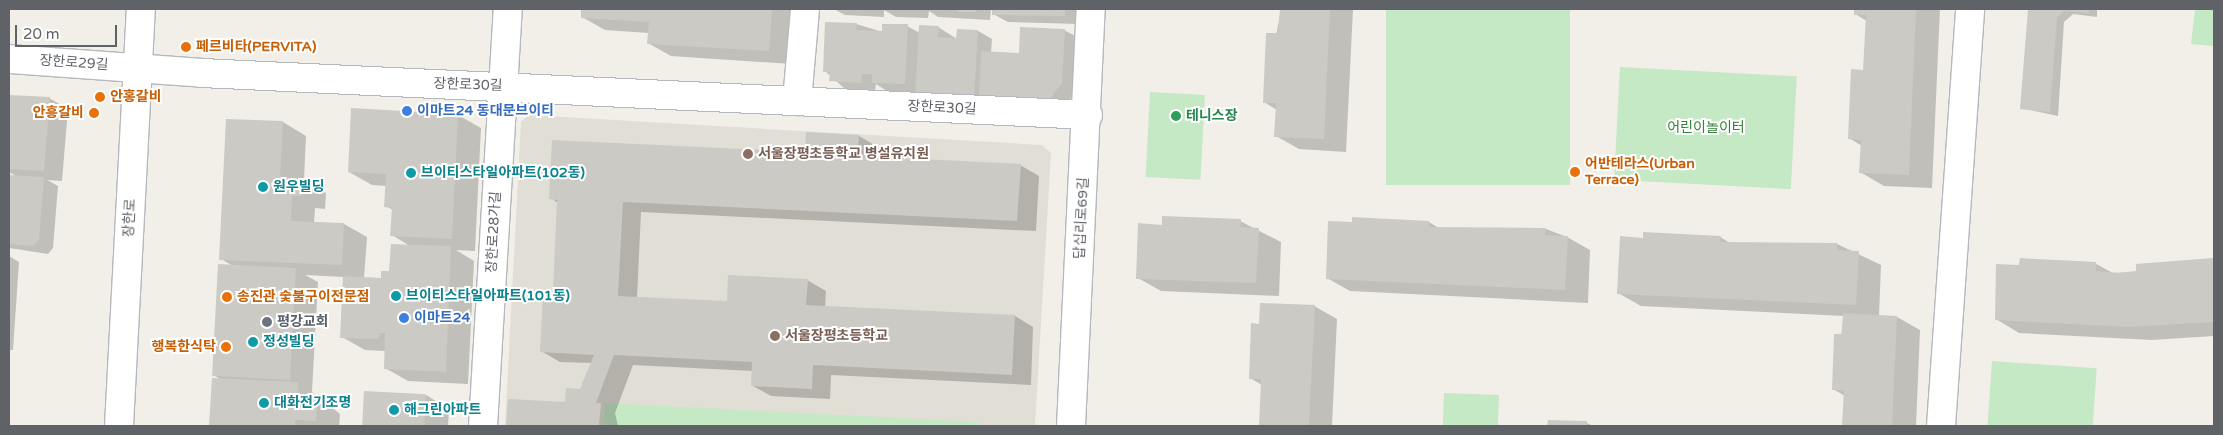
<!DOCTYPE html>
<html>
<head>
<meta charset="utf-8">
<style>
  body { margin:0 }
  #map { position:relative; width:2223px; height:435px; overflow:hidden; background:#f1efe8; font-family:"Varela Round","Noto Sans KR",sans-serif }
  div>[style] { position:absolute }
  .education>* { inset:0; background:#e1ded6 }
  .green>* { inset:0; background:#c5e8c5; transform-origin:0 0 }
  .shadow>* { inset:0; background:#0003 }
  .building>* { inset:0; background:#cccac5; transform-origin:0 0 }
  .roads { filter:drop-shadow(1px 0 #b5b8bc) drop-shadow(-1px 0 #b5b8bc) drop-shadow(0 1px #b5b8bc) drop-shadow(0 -1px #b5b8bc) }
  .minor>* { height:28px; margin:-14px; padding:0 14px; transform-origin:14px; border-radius:14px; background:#fff }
  .dots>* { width:14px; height:14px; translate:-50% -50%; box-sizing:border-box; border:2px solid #fff; border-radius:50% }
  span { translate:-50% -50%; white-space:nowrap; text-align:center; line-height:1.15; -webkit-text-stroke:4px #fff; paint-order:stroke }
  .food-label { font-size:14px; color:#c56008; font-weight:700 }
  .left { translate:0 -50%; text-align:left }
  .right { translate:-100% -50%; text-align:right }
  .street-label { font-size:14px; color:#5f6368 }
  .shop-label { font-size:14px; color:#366cbe; font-weight:700 }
  .leisure-label { font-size:14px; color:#27864d; font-weight:700 }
  .park-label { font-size:14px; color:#348238 }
  .education-label { font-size:14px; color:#785e54; font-weight:700 }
  .culture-label { font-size:14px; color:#0d838f; font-weight:700 }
  .worship-label { font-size:14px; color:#5b616d; font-weight:700 }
  .frame { position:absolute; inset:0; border:10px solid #5f6368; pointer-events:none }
  .scale { position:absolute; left:15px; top:25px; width:102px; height:22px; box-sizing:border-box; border:2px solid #5f6368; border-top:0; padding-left:6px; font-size:15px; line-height:18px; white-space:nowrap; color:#5f6368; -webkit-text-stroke:4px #fff; paint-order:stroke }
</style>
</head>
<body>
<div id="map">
  <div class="education">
    <div style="clip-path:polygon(529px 115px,1042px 145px,1051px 153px,1035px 426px,505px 426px,521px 122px)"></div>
  </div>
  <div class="green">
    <div style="left:1386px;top:9px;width:184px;height:176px"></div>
    <div style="clip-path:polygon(2195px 9px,2214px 9px,2214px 46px,2191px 44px)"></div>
    <div style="left:1620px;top:67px;width:177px;height:113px;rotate:3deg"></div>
    <div style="left:1150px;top:92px;width:55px;height:85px;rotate:3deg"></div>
    <div style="left:1992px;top:361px;width:105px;height:65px;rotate:4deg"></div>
    <div style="left:1444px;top:393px;width:55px;height:33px;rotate:2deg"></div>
    <div style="clip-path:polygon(605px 403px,977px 422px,977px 426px,604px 426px)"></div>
  </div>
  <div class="shadow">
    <div style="clip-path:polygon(583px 9px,795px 9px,792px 64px,671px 56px,648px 43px,649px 33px,605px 30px,582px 17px)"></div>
    <div style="clip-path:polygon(834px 9px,991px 9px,990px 20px,938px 17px,929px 11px,928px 18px,896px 17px,884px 10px,884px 17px,845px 15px)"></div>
    <div style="clip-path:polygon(994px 9px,1079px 9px,1079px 24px,1008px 22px,993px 14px)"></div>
    <div style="clip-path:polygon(1281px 9px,1353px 9px,1346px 152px,1299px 149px,1276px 136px,1277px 110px,1264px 102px)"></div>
    <div style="clip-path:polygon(1855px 9px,1940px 9px,1932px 188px,1884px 186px,1860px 172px,1862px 146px,1849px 138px,1864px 71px,1867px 21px,1855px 14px)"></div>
    <div style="clip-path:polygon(2031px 9px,2097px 9px,2097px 17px,2073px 14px,2064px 22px,2058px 116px,2021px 108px)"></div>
    <div style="clip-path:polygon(856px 24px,883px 32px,907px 26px,920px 33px,938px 27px,957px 39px,978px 31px,992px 39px,991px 53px,1020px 54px,1064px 30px,1079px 38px,1076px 91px,1062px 109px,887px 91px,876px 84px,875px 90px,845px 89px,825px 71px)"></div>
    <div style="clip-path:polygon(9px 96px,49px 98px,68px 109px,62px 181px,47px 180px,58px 186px,53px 248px,48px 254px,9px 248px,9px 176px,16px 176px,9px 172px)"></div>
    <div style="clip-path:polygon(458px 115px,481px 128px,475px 251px,456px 250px,474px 261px,468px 384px,408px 381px,385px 368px,385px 351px,365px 350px,342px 337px,344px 277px,305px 275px,318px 282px,312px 392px,340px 414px,339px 426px,211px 426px,213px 380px,222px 380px,213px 375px,233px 266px,221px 259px,283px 122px,306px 136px,304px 181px,326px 193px,325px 209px,315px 208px,314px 223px,344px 224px,367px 237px,364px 278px,382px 279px,410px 246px,392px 235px,393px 210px,386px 206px,387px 186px,372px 185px,349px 172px)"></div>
    <div style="clip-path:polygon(807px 134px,859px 136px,878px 147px,877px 158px,1020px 165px,1039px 176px,1036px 231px,641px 212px,637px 298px,728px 302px,807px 280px,826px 291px,825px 307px,1015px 316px,1033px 327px,1031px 385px,831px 375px,830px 399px,771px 396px,753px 386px,753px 371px,633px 365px,615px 413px,618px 426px,508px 426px,509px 400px,566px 403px,581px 390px,592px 363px,560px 362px,541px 351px,554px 294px,558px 203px,551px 198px,806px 153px)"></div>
    <div style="clip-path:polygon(1240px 221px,1281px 242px,1279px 296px,1161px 291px,1138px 278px,1163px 226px)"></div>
    <div style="clip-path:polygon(1429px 222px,1440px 229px,1546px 229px,1567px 237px,1590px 250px,1588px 303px,1350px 291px,1327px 278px)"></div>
    <div style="clip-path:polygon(1720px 237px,1732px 244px,1837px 244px,1881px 265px,1879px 316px,1897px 317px,1920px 330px,1916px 426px,1843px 426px,1845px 396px,1833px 389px,1844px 316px,1641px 306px,1618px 293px,1644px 239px)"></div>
    <div style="clip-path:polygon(9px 256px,19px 262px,13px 350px,9px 350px)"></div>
    <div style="clip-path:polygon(2021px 260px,2096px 264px,2113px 273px,2137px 272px,2137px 265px,2213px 260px,2214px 336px,2152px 340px,2019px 333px,1996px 319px)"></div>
    <div style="clip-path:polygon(1314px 306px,1337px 319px,1332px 426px,1260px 426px,1262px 385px,1250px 378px)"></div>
    <div style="clip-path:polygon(365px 393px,426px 395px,449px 409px,448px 426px,364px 426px)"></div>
    <div style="clip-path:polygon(1549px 421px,1587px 423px,1593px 426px,1549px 426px)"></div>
  </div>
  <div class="building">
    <div style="clip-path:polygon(581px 9px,772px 9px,769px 51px,647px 44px,649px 22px,581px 18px)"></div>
    <div style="left:958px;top:9px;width:18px;height:3px"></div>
    <div style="clip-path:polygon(992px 9px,1065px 9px,1065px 16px,992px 15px)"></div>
    <div style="clip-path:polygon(1280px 9px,1330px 9px,1324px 139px,1274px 137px,1276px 103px,1263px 103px,1266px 33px,1278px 33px)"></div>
    <div style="clip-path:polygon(1854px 9px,1916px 9px,1909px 175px,1859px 173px,1861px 140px,1848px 139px,1851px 69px,1863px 70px,1866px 15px,1854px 15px)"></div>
    <div style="clip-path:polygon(2028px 9px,2089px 9px,2089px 13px,2064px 11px,2057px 18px,2050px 112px,2020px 109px)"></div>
    <div style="clip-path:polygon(825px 22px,857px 23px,856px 30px,882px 31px,882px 24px,908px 24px,905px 84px,872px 83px,872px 74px,862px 74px,861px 83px,829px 81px,830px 72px,823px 72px)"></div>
    <div style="clip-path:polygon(919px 25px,939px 26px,938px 37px,956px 38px,957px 29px,978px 30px,974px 101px,915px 98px)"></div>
    <div style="clip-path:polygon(1020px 27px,1065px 29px,1062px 83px,1048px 101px,979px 98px,981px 51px,1019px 53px)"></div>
    <div style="clip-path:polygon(9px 95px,50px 97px,44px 171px,9px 169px)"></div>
    <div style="clip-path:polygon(351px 108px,458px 114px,452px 239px,390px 236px,392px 208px,384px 207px,386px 174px,348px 172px)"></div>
    <div style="clip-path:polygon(226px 119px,283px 121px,280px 178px,303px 179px,302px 196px,292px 196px,291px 221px,344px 223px,342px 265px,219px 260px)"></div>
    <div style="clip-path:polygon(806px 132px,859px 135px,858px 156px,1021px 164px,1017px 221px,623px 202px,618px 296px,727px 301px,728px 275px,808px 279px,806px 305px,1015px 315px,1012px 375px,813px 365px,812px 389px,751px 386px,752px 362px,614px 355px,596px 403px,601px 403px,599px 426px,506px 426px,508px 399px,565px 402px,566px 388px,580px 389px,594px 355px,540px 352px,543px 292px,553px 292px,557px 200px,549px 199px,552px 140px,805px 152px)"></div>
    <div style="clip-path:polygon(9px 175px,44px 177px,39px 240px,33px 246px,9px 244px)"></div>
    <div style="clip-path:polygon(1162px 216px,1241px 219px,1240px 227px,1259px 228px,1256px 283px,1136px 279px,1138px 223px,1162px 225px)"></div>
    <div style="clip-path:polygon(1352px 217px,1429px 221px,1429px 227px,1546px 228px,1545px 235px,1568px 236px,1565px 290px,1326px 279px,1328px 221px,1352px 222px)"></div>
    <div style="clip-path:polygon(1643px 232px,1721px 236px,1720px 242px,1837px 243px,1837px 250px,1859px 251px,1856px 305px,1617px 294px,1620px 236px,1643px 238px)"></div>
    <div style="clip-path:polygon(391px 244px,451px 246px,446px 372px,384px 369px,385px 333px,380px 333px,379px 339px,340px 338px,343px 276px,381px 278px,381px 271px,389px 271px)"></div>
    <div style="clip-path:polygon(2020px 258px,2096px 262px,2096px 271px,2119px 273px,2136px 271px,2136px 264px,2213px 258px,2214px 322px,2128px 327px,1995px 320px,1996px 264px,2019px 265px)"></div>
    <div style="left:218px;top:264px;width:78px;height:112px;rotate:3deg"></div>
    <div style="clip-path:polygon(1260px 303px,1315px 305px,1309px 426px,1259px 426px,1261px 379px,1249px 379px,1251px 323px,1259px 324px)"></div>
    <div style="clip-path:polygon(1843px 313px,1897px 316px,1892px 426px,1842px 426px,1844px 390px,1832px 390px,1834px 334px,1842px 334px)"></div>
    <div style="clip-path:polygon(212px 378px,298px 382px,297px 398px,318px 399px,316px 421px,295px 420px,295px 426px,209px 426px)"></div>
    <div style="left:364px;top:391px;width:62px;height:35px;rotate:3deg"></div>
    <div style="clip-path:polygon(1548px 420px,1587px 421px,1587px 426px,1547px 426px)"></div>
  </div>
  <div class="roads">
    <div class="minor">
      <div style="left:9px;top:59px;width:194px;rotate:4.1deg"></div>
      <div style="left:202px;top:73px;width:887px;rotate:2.71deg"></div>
      <div style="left:797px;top:101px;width:92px;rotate:-85deg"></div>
      <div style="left:119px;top:426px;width:418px;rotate:-87deg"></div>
      <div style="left:483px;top:426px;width:418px;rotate:-86.6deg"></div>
      <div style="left:1071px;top:426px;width:417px;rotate:-87.3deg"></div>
      <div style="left:1941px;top:426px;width:418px;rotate:-86deg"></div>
    </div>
  </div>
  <div class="dots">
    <div style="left:186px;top:47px;background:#e8710a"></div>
    <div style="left:100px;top:97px;background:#e8710a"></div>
    <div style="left:407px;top:111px;background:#3f7fe0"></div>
    <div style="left:94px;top:113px;background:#e8710a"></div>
    <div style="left:1176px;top:116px;background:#2e9e5b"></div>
    <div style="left:748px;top:154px;background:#8d6e63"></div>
    <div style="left:1575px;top:172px;background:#e8710a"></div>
    <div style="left:411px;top:173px;background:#0f9aa8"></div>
    <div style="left:263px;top:187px;background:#0f9aa8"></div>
    <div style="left:396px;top:296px;background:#0f9aa8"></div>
    <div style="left:227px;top:297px;background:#e8710a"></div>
    <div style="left:404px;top:318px;background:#3f7fe0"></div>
    <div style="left:267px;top:322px;background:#6b7280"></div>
    <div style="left:775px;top:336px;background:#8d6e63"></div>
    <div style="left:253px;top:342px;background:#0f9aa8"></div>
    <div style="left:226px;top:347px;background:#e8710a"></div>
    <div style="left:264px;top:403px;background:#0f9aa8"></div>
    <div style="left:394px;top:410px;background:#0f9aa8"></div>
  </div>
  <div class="food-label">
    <span class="left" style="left:196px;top:47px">페르비타(PERVITA)</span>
    <span class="left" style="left:110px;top:97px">안홍갈비</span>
    <span class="right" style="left:84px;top:113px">안흥갈비</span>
    <span class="left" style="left:1585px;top:172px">어반테라스(Urban<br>Terrace)</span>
    <span class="left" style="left:237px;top:297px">송진관 숯불구이전문점</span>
    <span class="right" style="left:216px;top:347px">행복한식탁</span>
  </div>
  <div class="street-label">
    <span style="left:74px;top:63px;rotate:4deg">장한로29길</span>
    <span style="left:468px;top:85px;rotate:2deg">장한로30길</span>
    <span style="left:942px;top:108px;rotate:3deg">장한로30길</span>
    <span style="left:130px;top:218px;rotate:-87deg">장한로</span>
    <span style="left:1082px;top:218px;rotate:-87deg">답십리로69길</span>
    <span style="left:494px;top:232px;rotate:-87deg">장한로28가길</span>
  </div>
  <div class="shop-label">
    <span class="left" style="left:417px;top:111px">이마트24 동대문브이티</span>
    <span class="left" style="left:414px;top:318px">이마트24</span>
  </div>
  <div class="leisure-label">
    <span class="left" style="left:1186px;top:116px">테니스장</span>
  </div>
  <div class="park-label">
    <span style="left:1706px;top:128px">어린이놀이터</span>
  </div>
  <div class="education-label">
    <span class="left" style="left:758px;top:154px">서울장평초등학교 병설유치원</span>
    <span class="left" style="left:785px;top:336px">서울장평초등학교</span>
  </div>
  <div class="culture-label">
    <span class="left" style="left:421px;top:173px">브이티스타일아파트(102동)</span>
    <span class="left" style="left:273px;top:187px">원우빌딩</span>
    <span class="left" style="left:406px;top:296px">브이티스타일아파트(101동)</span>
    <span class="left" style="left:263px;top:342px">정성빌딩</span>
    <span class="left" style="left:274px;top:403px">대화전기조명</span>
    <span class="left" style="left:404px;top:410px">해그린아파트</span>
  </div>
  <div class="worship-label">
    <span class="left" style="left:277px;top:322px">평강교회</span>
  </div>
  <div class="frame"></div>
  <div class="scale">20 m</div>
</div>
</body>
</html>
